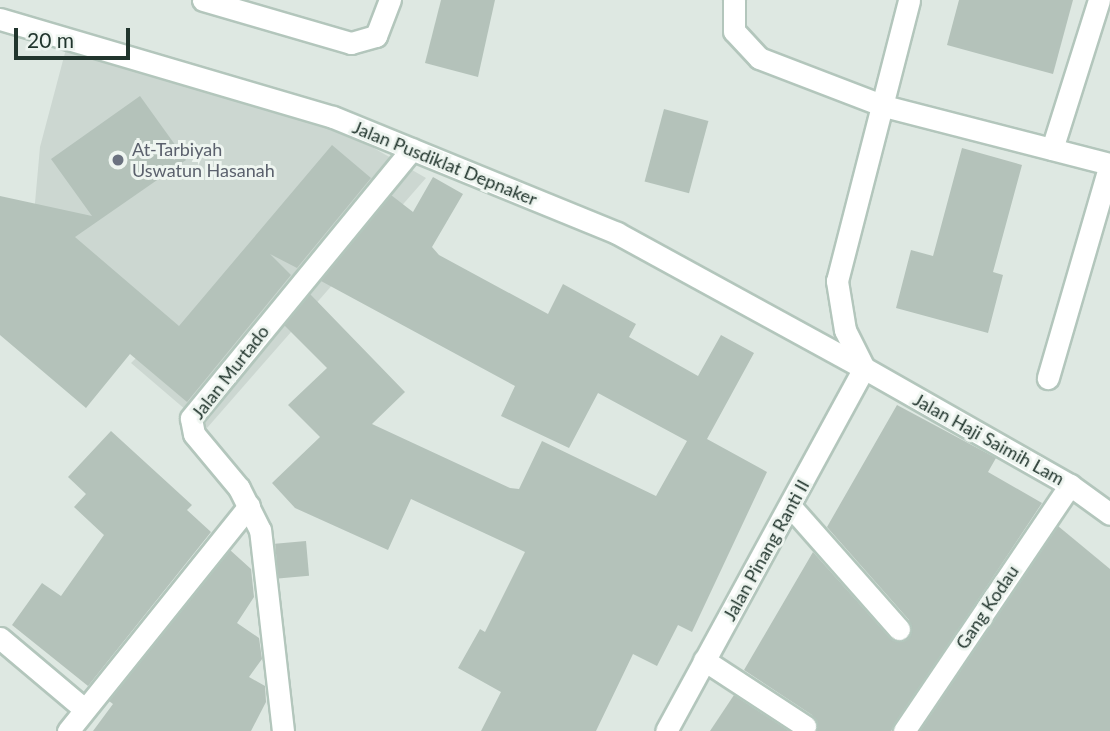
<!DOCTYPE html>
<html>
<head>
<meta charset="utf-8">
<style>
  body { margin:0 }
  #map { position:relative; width:1110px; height:731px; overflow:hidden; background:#dee8e2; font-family:Lato,sans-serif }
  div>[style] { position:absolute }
  .built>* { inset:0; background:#ccd7d1 }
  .building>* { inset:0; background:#b4c2ba; transform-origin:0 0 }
  .roads { filter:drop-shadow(2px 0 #b3c6bc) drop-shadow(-2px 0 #b3c6bc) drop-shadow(0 2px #b3c6bc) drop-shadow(0 -2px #b3c6bc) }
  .lane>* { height:21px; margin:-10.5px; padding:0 10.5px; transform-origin:10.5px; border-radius:10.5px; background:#fff }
  .street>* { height:21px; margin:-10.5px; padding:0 10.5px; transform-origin:10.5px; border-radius:10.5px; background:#fff }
  .secondary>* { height:21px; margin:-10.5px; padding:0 10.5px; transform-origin:10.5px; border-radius:10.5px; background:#fff }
  .dots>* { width:19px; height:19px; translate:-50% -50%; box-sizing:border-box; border:4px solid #eef5f0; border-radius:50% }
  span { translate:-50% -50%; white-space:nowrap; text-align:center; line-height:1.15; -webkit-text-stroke:6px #eef5f0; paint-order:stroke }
  .worship-label { font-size:18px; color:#5b616d }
  .left { translate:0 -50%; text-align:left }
  .street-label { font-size:18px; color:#21352d }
  .scale { position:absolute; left:14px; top:28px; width:116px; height:32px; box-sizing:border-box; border:4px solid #21352d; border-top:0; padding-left:9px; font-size:21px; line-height:24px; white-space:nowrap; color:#21352d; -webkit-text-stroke:5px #eef5f0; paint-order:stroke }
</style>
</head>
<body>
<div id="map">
  <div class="built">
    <div style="clip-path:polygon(66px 49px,351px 135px,426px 178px,207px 428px,131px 363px,136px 358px,29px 270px,40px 147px)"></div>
  </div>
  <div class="building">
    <div style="clip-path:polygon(441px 0,495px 0,478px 77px,425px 63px)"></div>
    <div style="clip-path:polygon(959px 0,1073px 0,1053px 74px,947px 45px)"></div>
    <div style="clip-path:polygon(140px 96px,186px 160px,75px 237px,179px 326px,332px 145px,371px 178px,297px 268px,270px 254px,291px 275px,187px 402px,130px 354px,86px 408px,0 335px,0 196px,92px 216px,51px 159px)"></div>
    <div style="left:664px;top:109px;width:46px;height:75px;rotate:15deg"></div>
    <div style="clip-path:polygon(962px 148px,1022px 165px,993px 272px,1003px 275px,988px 333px,896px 308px,911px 250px,933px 256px)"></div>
    <div style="clip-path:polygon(433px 177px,463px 194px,432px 247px,439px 255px,548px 314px,563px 284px,636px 324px,629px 337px,698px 376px,721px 335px,754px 353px,707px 439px,767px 472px,692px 632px,678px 625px,657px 666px,633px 654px,596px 731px,481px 731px,501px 692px,458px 668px,480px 629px,485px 632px,525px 552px,411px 499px,388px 550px,295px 508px,272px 483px,320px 437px,288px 405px,327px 368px,284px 325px,310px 294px,405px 392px,372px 424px,510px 488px,519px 489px,542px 441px,656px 496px,687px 441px,598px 393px,569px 448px,501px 416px,515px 386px,321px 281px,391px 195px,413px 212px)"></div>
    <div style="clip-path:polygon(897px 405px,996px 458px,988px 472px,1042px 503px,891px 731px,817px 731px,812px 715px,744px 670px,813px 552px,890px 638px,902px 642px,911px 634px,909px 620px,827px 527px)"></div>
    <div style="clip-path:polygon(111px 431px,192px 505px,187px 510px,211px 532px,88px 686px,12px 625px,42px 583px,61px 596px,104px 535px,74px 507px,86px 494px,68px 477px)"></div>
    <div style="clip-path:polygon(1058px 526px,1110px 569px,1110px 731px,920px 731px)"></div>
    <div style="left:306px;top:541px;width:35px;height:31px;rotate:85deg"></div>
    <div style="clip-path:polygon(230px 550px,251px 569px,254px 597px,237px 623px,259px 638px,262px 659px,249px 677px,265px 686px,266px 702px,251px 731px,93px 731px,113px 704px,109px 701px)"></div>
    <div style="clip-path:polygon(734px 695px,789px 731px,710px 731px)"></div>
  </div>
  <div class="roads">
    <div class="lane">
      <div style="left:734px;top:0;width:31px;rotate:90deg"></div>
      <div style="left:734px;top:31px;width:37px;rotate:47deg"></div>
      <div style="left:759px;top:58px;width:134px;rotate:21deg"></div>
      <div style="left:884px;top:106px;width:233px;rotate:14.4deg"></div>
      <div style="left:1110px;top:164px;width:223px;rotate:106.2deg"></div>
      <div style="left:1052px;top:149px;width:156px;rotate:-72.5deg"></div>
      <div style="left:864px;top:368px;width:42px;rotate:-116.6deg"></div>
      <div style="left:845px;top:330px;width:50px;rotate:-99.3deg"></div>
      <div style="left:837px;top:281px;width:290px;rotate:-75.6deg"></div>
    </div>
    <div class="street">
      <div style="left:203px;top:0;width:154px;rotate:16.2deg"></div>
      <div style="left:351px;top:43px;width:26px;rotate:-16deg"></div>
      <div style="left:376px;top:36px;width:39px;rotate:-69deg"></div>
      <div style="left:864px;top:368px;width:237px;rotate:29.6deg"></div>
      <div style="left:1070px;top:485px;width:49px;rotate:35.9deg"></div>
      <div style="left:791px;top:507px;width:163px;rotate:48.5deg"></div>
      <div style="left:0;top:638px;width:107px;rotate:40.1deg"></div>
      <div style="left:704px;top:660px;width:121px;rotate:33.2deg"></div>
      <div style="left:68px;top:731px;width:289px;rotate:-51.2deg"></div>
      <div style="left:283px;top:731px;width:202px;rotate:-96.5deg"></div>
      <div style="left:260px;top:530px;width:47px;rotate:-116.6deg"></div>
      <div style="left:239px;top:488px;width:70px;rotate:-129.8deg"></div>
      <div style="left:194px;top:434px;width:16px;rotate:-101deg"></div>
      <div style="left:191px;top:418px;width:348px;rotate:-50.6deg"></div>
      <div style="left:904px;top:731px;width:297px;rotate:-56deg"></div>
    </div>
    <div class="secondary">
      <div style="left:0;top:19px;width:347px;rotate:16.4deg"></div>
      <div style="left:333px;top:117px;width:307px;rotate:22.2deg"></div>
      <div style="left:617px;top:233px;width:281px;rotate:28.7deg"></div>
      <div style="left:864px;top:368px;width:413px;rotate:118.6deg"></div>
    </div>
  </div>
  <div class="dots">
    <div style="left:118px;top:160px;background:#6b7280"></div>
  </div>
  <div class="worship-label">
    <span class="left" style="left:132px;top:160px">At-Tarbiyah<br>Uswatun Hasanah</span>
  </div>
  <div class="street-label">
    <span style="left:445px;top:163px;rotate:22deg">Jalan Pusdiklat Depnaker</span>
    <span style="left:230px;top:372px;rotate:-52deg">Jalan Murtado</span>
    <span style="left:989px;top:439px;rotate:29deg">Jalan Haji Saimih Lam</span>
    <span style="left:766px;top:550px;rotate:-61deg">Jalan Pinang Ranti II</span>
    <span style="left:987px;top:607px;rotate:-56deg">Gang Kodau</span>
  </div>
  <div class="scale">20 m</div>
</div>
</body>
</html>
